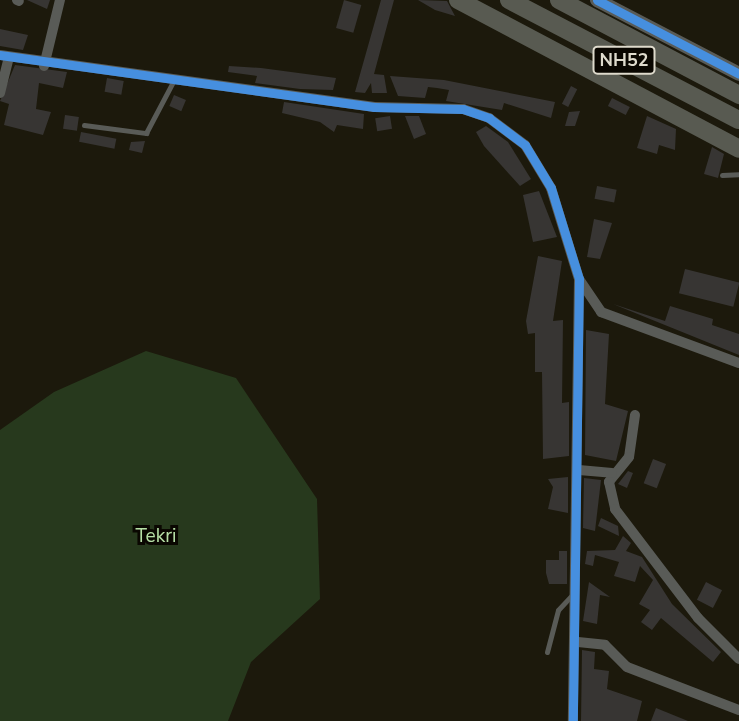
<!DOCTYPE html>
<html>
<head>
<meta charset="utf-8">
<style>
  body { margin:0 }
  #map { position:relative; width:739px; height:721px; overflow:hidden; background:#1c190c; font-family:"Nunito Sans",sans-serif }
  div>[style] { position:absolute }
  .green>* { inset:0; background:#27391d }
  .building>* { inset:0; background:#373533; transform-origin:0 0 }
  .service>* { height:5px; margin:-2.5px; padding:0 2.5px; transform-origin:2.5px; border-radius:2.5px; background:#595b57 }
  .minor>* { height:10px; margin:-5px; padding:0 5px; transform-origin:5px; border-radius:5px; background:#595b57 }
  .tertiary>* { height:14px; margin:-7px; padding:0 7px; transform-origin:7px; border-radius:7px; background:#595b57 }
  .trunk>* { height:18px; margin:-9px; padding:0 9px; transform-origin:9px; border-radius:9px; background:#585a51 }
  .cycleway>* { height:9px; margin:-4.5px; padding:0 4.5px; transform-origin:4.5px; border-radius:4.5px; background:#468fdf }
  span { translate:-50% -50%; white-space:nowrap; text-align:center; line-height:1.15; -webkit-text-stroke:6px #0a0701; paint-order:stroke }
  .shield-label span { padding:2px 5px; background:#0a0701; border:2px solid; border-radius:5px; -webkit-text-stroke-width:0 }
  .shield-label { font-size:18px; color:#dedacc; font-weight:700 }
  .park-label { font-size:19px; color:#b7e0a6 }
</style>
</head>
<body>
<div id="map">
  <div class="green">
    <div style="clip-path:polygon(146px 351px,236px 378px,317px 499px,320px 599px,251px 662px,228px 721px,0 721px,0 430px,54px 392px)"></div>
  </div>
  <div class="building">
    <div style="clip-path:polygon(27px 0,50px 0,47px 9px)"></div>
    <div style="left:344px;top:0;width:18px;height:29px;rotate:16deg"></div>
    <div style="clip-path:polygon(381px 0,394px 0,374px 74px,384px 75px,387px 93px,372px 93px,371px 83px,365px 93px,355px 92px)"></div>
    <div style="clip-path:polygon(418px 0,447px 1px,455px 16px,435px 10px)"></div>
    <div style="clip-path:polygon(0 29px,28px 35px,23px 50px,0 46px)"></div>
    <div style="clip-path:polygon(15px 65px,67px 72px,63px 88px,39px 83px,36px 109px,51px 112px,43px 135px,4px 125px,9px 104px,0 101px)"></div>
    <div style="clip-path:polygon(229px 66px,261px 68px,336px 78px,333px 90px,300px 89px,255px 83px,257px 76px,228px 72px)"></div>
    <div style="clip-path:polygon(390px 76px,444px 80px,555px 102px,551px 118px,504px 103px,502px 110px,446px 101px,449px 90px,437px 88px,428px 87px,425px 98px,398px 96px)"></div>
    <div style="left:107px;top:78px;width:17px;height:14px;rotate:10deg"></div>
    <div style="left:571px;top:86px;width:7px;height:20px;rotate:27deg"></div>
    <div style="left:174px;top:95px;width:13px;height:12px;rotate:23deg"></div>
    <div style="left:612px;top:98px;width:20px;height:9px;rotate:27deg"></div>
    <div style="clip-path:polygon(284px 102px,364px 114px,363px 129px,337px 125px,334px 132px,320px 122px,282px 113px)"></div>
    <div style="clip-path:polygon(580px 111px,575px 126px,565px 126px,569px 112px)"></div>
    <div style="left:65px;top:115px;width:14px;height:14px;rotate:8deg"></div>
    <div style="left:390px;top:116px;width:13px;height:15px;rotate:81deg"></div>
    <div style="clip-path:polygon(405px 116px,419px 116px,426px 134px,414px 139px)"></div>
    <div style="clip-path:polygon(647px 116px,676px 129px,675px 150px,659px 145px,657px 154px,637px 148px)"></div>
    <div style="clip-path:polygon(486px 126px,508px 142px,531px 179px,520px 186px,484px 146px,476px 132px)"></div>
    <div style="left:81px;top:132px;width:36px;height:10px;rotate:11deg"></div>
    <div style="clip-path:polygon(145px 141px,142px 153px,129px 150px,131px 142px)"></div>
    <div style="clip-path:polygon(712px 147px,724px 154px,718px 178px,704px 174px)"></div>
    <div style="left:597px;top:186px;width:20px;height:13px;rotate:11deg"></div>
    <div style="clip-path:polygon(539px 191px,557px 237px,533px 242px,523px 195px)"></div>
    <div style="clip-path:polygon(594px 219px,612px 223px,600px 259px,587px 257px)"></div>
    <div style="clip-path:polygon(538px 256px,562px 261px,553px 321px,563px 320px,562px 403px,569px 402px,569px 456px,543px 459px,542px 372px,535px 372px,535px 333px,528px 334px,526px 321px)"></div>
    <div style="left:685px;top:269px;width:56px;height:25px;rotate:14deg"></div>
    <div style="clip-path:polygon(613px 304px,665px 321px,670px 306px,713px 319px,712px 325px,739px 334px,739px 355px)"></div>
    <div style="clip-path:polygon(586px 330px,609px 334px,605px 404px,628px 411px,616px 461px,585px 455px)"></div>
    <div style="left:653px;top:459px;width:14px;height:26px;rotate:21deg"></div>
    <div style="clip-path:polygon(628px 471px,633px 473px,627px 488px,618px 484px)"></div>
    <div style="clip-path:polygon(568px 477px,568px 513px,548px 509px,553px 487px,548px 479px)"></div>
    <div style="clip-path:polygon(584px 478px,601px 480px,595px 531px,583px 528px)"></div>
    <div style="clip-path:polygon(601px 518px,618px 526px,619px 536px,598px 526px)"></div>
    <div style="clip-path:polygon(623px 536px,631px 543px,626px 551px,642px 557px,672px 604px,721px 652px,713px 662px,661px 618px,652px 630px,641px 622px,650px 610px,639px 604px,653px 580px,640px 566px,635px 582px,614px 576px,619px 562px,595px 555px,593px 566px,585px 564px,587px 551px,615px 550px)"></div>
    <div style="clip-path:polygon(559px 551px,567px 551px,567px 584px,549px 584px,546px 573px,546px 560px,559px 560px)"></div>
    <div style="clip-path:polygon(589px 582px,610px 597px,600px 595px,597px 624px,583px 621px)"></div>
    <div style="left:706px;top:582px;width:18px;height:20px;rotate:27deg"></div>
    <div style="clip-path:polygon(582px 650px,595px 652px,594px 669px,609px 671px,607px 689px,642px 701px,637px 721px,581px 721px)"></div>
    <div style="clip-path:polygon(656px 708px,688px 721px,651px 721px)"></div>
  </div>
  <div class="service">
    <div style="left:84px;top:125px;width:63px;rotate:7.4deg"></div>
    <div style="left:146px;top:133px;width:60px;rotate:-62.2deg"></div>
    <div style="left:722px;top:175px;width:17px;rotate:-3deg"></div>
    <div style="left:547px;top:652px;width:43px;rotate:-75.3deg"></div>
    <div style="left:558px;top:610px;width:22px;rotate:-47deg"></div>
  </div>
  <div class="minor">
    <div style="left:17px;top:0;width:2px;rotate:27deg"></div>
    <div style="left:0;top:55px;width:378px;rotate:7.9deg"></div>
    <div style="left:374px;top:107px;width:89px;rotate:1.3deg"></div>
    <div style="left:463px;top:109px;width:28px;rotate:19deg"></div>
    <div style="left:489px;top:118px;width:45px;rotate:36.9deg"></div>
    <div style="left:525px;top:145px;width:50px;rotate:58.8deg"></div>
    <div style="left:551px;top:188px;width:95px;rotate:72.9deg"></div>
    <div style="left:579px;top:279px;width:442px;rotate:90.8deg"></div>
    <div style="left:44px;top:66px;width:68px;rotate:-76.4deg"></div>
    <div style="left:0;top:93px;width:36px;rotate:-76deg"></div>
    <div style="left:579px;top:279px;width:40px;rotate:56deg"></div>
    <div style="left:601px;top:312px;width:147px;rotate:20.3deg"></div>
    <div style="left:635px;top:415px;width:42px;rotate:98.1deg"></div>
    <div style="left:629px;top:457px;width:32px;rotate:129deg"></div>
    <div style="left:609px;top:482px;width:28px;rotate:77deg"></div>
    <div style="left:615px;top:509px;width:137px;rotate:52.7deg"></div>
    <div style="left:698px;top:618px;width:58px;rotate:45deg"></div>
    <div style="left:579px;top:470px;width:33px;rotate:5deg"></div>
    <div style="left:578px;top:642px;width:27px;rotate:6deg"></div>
    <div style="left:605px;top:645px;width:31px;rotate:45deg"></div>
    <div style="left:627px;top:667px;width:120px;rotate:21deg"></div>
  </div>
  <div class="tertiary">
    <div style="left:597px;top:0;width:160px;rotate:27.5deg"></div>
  </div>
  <div class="trunk">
    <div style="left:458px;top:0;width:318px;rotate:27.9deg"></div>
    <div style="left:509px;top:0;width:259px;rotate:27.6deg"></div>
    <div style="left:559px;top:0;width:204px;rotate:27.8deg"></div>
  </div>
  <div class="cycleway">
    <div style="left:597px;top:0;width:160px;rotate:27.5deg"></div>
    <div style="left:0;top:55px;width:378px;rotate:7.9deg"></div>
    <div style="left:374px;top:107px;width:89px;rotate:1.3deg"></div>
    <div style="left:463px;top:109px;width:28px;rotate:19deg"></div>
    <div style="left:489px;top:118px;width:45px;rotate:36.9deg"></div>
    <div style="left:525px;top:145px;width:50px;rotate:58.8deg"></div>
    <div style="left:551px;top:188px;width:95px;rotate:72.9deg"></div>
    <div style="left:579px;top:279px;width:442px;rotate:90.8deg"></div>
  </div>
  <div class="shield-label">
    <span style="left:624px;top:60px">NH52</span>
  </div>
  <div class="park-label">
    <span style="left:156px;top:537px">Tekri</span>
  </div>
</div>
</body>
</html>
